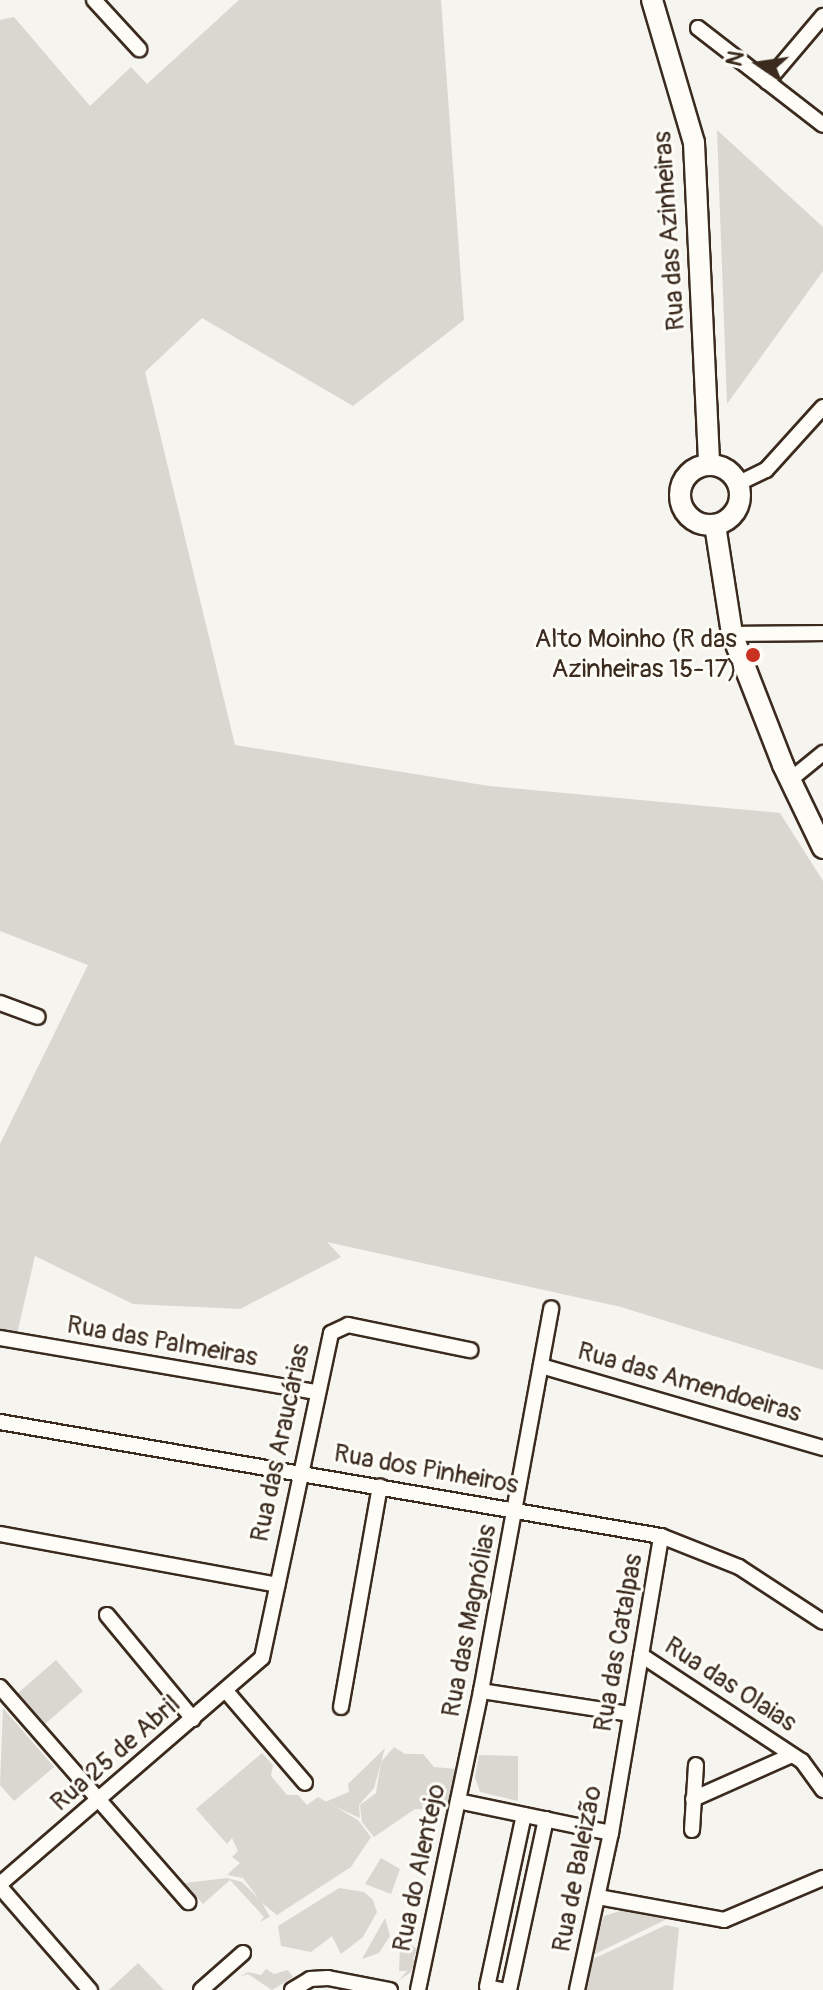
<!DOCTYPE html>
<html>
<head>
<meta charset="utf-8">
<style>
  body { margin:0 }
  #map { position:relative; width:823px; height:1990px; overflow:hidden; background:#f5f4ee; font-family:Pangolin,sans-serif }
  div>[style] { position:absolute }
  .green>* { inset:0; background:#dad6d0; transform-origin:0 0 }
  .roads { filter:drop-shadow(2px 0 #3b2a1e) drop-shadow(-2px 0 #3b2a1e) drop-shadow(0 2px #3b2a1e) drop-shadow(0 -2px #3b2a1e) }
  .street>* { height:14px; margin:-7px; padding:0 7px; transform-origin:7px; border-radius:7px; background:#fdfcf7 }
  .secondary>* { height:20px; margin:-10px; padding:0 10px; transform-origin:10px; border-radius:10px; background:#fdfcf7 }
  .secondary>.ring { margin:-10px; padding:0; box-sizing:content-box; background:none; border:20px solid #fdfcf7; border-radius:50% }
  .dots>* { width:22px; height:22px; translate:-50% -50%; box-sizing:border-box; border:4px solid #fdfcf7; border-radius:50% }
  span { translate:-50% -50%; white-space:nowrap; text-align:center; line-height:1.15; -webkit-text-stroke:6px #fdfcf7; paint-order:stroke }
  .street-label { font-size:26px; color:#3b2a1e }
  .poi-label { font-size:26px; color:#3b2a1e }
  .right { translate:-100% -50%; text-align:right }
  .north { position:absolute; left:719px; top:24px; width:80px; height:80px; -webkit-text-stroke:6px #fdfcf7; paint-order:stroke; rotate:283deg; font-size:22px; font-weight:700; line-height:32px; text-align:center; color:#3b2a1e }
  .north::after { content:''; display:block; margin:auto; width:28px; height:36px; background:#3b2a1e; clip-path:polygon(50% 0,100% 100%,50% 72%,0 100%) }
</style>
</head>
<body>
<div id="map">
  <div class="green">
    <div style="clip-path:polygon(239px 0,441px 0,464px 320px,353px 406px,202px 318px,145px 372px,235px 745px,489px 786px,780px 813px,823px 881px,823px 1370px,621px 1307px,327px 1242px,341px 1257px,240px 1309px,133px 1304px,35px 1256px,17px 1334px,0 1330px,0 1144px,88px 965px,0 931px,0 20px,14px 17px,90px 106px,131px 67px,147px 84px)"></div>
    <div style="clip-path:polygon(717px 130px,823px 227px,823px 271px,727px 404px)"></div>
    <div style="left:56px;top:1660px;width:41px;height:51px;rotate:49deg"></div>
    <div style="clip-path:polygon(3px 1708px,54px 1767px,14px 1801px,0 1785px)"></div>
    <div style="clip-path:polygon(394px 1747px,405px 1754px,423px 1754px,434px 1767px,457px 1769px,450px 1802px,440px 1810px,415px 1809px,374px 1837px,362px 1822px,360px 1805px,376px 1793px,381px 1762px)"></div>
    <div style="clip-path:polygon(385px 1748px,374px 1788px,359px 1805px,360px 1818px,325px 1802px,349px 1792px,348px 1784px)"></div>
    <div style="clip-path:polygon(262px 1753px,273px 1765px,271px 1776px,287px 1795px,298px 1795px,307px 1805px,318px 1797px,358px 1820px,371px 1837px,351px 1867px,277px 1915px,262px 1903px,270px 1917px,260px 1922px,264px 1917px,230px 1880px,203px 1904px,185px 1883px,227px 1878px,242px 1882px,259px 1899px,243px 1878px,227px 1875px,240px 1863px,232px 1857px,238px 1851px,232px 1838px,227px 1844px,196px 1809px)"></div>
    <div style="clip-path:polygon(479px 1755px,518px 1756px,518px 1801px,480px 1792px,475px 1777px)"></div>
    <div style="clip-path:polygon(381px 1858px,400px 1869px,391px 1894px,365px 1884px)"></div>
    <div style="clip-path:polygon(339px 1888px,364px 1892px,373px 1900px,377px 1912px,363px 1937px,341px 1954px,332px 1936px,311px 1952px,281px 1946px,278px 1926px)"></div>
    <div style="clip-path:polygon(624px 1910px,667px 1919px,591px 1956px,604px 1916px)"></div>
    <div style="clip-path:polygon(385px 1918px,390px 1936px,379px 1953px,362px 1959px)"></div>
    <div style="clip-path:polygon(666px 1925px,679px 1928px,673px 1990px,584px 1990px,593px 1959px)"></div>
    <div style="clip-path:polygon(407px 1942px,417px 1949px,413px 1959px,417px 1960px,410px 1973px,399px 1980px,407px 1971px,399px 1971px,400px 1949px)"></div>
    <div style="clip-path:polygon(138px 1963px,164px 1990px,109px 1990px)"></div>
    <div style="clip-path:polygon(266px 1969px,274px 1974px,288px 1970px,293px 1977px,272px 1990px,248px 1974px,239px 1977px,248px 1972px,261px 1975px)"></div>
  </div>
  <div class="roads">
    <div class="street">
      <div style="left:94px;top:0;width:67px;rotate:47.4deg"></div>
      <div style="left:698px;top:28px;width:158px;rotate:37.8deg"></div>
      <div style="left:767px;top:82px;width:87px;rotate:-49.7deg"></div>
      <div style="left:739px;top:483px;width:30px;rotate:-26deg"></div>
      <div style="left:766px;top:470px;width:85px;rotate:-47.9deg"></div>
      <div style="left:732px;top:634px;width:91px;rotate:-0.6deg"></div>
      <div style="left:790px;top:780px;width:43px;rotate:-39.3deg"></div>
      <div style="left:0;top:1003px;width:40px;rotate:20.2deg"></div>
      <div style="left:0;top:1338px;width:320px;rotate:9.7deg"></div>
      <div style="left:541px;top:1366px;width:294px;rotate:16.2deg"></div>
      <div style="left:0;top:1422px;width:671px;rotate:9.79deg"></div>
      <div style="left:661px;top:1536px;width:84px;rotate:21.7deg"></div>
      <div style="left:739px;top:1567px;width:100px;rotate:33.2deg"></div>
      <div style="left:0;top:1534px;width:282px;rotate:10.4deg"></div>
      <div style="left:107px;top:1615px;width:135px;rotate:50.4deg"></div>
      <div style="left:641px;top:1655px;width:193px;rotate:33.4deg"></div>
      <div style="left:802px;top:1761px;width:36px;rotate:54deg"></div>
      <div style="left:0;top:1687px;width:286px;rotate:48.8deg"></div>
      <div style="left:226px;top:1691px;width:121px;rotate:49.3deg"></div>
      <div style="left:481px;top:1691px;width:151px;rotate:8.8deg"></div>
      <div style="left:341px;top:1707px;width:224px;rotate:-80deg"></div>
      <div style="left:693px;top:1799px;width:108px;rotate:-24deg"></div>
      <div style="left:458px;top:1801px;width:156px;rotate:11.8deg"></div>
      <div style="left:692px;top:1830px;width:65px;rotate:-86.5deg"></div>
      <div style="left:0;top:1884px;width:346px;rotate:-40.8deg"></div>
      <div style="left:262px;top:1658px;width:332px;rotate:-78deg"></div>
      <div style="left:331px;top:1333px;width:19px;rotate:-25deg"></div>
      <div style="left:348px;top:1325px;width:125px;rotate:11.6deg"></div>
      <div style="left:0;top:1887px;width:137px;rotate:48.9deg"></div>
      <div style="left:598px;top:1897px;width:128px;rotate:10.3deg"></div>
      <div style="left:724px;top:1920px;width:108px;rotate:-23deg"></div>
      <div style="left:201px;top:1990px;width:56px;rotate:-41.4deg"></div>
      <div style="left:292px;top:1990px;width:21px;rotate:-31deg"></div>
      <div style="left:310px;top:1979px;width:18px;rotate:-3deg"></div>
      <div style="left:328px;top:1978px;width:63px;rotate:11deg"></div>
      <div style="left:418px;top:1990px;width:306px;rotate:-78.1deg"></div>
      <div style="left:481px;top:1691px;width:389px;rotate:-79.6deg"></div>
      <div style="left:502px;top:1990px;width:15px;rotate:-169deg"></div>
      <div style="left:487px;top:1987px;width:176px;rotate:-77.9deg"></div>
      <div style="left:509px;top:1990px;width:175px;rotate:-77.8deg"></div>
      <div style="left:577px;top:1990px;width:161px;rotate:-77.8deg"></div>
      <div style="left:611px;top:1833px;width:301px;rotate:-80.4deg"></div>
    </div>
    <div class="secondary">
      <div style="left:652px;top:0;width:149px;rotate:73.6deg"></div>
      <div style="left:694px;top:143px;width:321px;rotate:87.3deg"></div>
      <div class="ring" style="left:680px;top:465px;width:40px;height:40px"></div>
      <div style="left:715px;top:525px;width:110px;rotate:81.1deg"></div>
      <div style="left:732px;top:634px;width:141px;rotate:68.7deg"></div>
      <div style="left:783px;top:765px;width:92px;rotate:64.3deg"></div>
    </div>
  </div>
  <div class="dots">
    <div style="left:753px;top:655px;background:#c8321e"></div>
  </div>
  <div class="street-label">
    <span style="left:670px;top:231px;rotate:-94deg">Rua das Azinheiras</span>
    <span style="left:162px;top:1342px;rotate:10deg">Rua das Palmeiras</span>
    <span style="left:689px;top:1383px;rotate:16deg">Rua das Amendoeiras</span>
    <span style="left:281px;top:1443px;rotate:-78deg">Rua das Araucárias</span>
    <span style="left:426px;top:1470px;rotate:10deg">Rua dos Pinheiros</span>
    <span style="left:470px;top:1621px;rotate:-79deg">Rua das Magnólias</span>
    <span style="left:619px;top:1643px;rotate:-80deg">Rua das Catalpas</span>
    <span style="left:730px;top:1685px;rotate:33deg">Rua das Olaias</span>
    <span style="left:116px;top:1754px;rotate:-41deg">Rua 25 de Abril</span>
    <span style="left:420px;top:1868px;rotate:-78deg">Rua do Alentejo</span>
    <span style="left:578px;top:1869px;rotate:-79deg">Rua de Baleizão</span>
  </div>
  <div class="poi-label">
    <span class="right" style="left:737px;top:655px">Alto Moinho (R das<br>Azinheiras 15-17)</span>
  </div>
  <div class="north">N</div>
</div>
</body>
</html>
